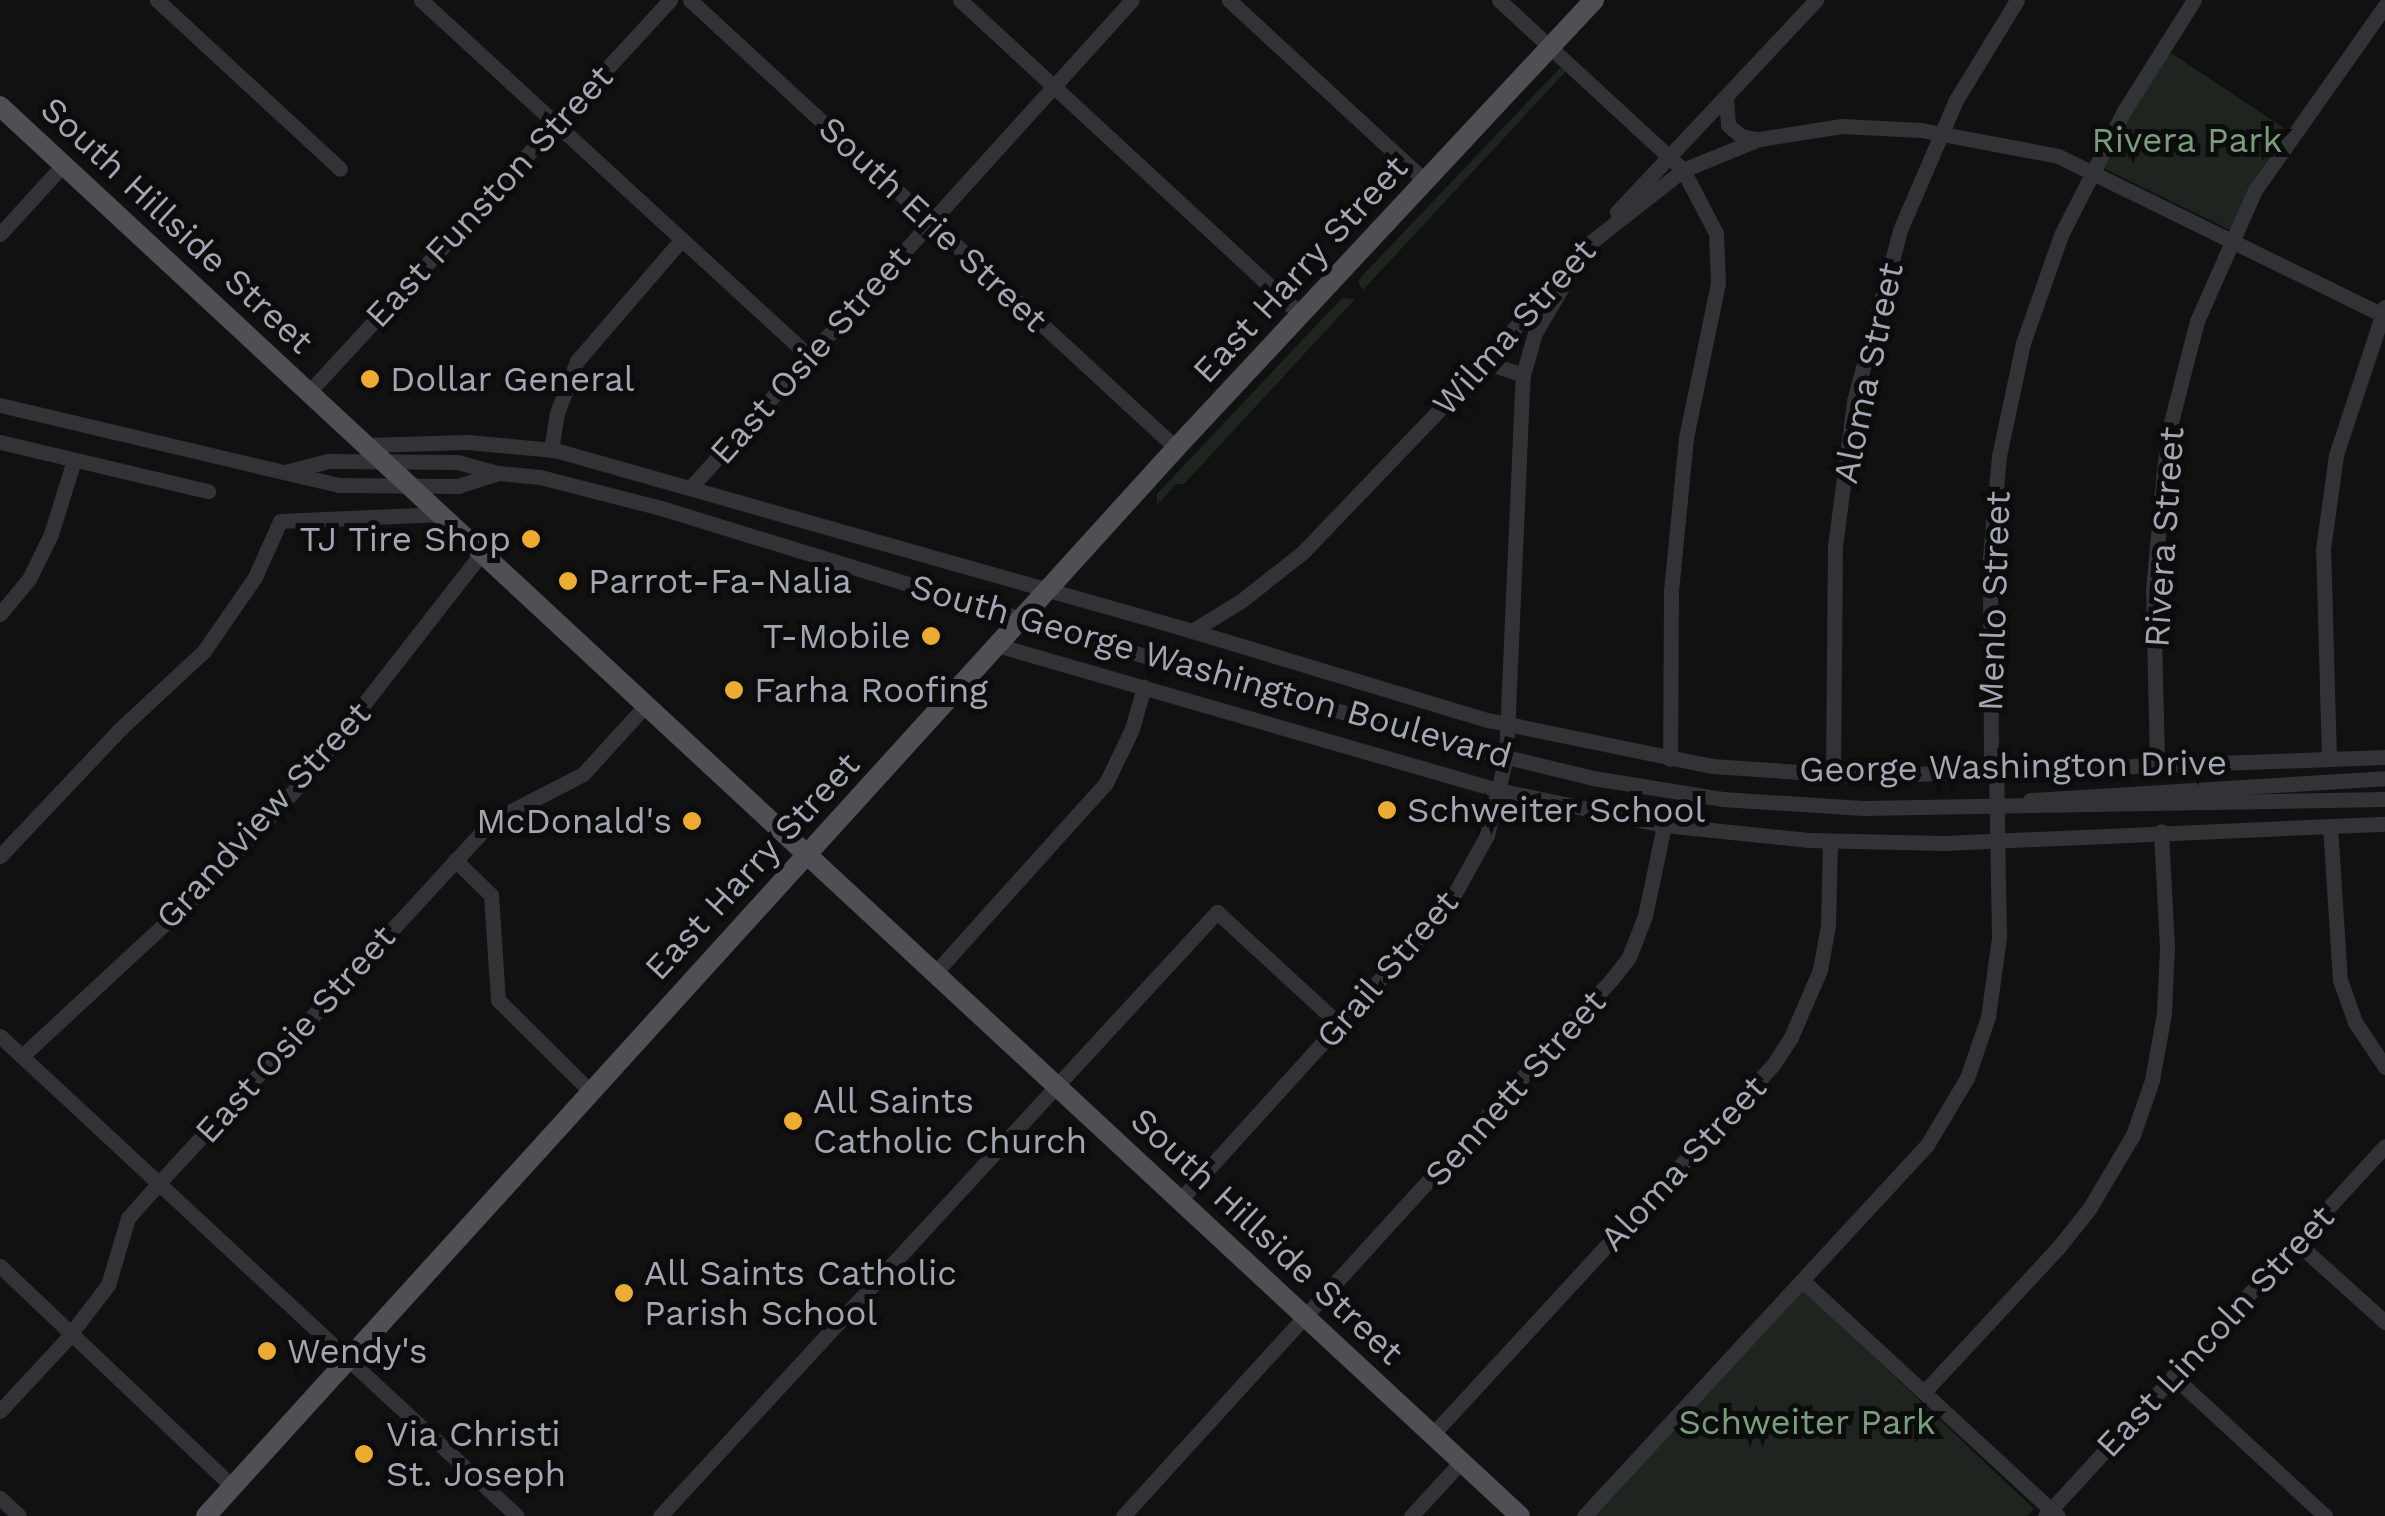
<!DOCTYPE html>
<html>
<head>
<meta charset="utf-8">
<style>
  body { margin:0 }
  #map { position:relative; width:2385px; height:1516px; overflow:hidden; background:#111112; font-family:"Work Sans",sans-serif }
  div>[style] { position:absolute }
  .green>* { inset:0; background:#1d251e }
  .minor>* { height:15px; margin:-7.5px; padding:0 7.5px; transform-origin:7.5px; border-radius:7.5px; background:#323337 }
  .major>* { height:20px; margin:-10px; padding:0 10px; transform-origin:10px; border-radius:10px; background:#4e5056 }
  .dots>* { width:28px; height:28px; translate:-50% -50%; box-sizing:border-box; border:5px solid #0c0c0d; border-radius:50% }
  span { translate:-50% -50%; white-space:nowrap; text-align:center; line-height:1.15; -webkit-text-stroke:10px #0c0c0d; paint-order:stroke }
  .park-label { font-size:35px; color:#7a9d7c }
  .street-label { font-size:35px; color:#a2a7b3 }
  .poi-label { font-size:35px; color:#a2a7b3 }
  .left { translate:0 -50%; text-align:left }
  .right { translate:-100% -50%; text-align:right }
</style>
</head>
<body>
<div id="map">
  <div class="green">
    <div style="clip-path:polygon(2168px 51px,2287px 130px,2253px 181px,2232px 231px,2101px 167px)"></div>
    <div style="clip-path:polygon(1560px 68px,1566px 71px,1363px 290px,1358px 282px,1361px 277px)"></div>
    <div style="clip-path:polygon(1342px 298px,1355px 299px,1184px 484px,1176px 484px,1157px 505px,1157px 494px)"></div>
    <div style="clip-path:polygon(1803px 1290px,2034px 1509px,2027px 1516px,1590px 1516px)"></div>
  </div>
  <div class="minor">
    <div style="left:157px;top:0;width:249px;rotate:42.7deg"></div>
    <div style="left:421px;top:0;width:527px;rotate:42.54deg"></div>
    <div style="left:690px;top:0;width:661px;rotate:42.67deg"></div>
    <div style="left:960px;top:0;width:464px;rotate:42.7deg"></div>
    <div style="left:1229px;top:0;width:268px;rotate:42.7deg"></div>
    <div style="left:1499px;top:0;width:251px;rotate:42.7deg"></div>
    <div style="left:1683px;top:170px;width:71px;rotate:62.4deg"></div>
    <div style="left:1716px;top:233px;width:50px;rotate:87.7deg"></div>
    <div style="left:1718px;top:283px;width:158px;rotate:101.7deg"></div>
    <div style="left:1686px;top:438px;width:153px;rotate:95.6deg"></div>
    <div style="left:1671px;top:590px;width:169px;rotate:90.3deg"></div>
    <div style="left:1726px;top:96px;width:29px;rotate:86deg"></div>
    <div style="left:1728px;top:125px;width:17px;rotate:40deg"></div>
    <div style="left:1741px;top:136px;width:14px;rotate:12deg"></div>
    <div style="left:1617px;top:212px;width:291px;rotate:-46.8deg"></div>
    <div style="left:0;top:234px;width:93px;rotate:-47.6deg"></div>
    <div style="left:1485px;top:362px;width:40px;rotate:18.9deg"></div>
    <div style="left:309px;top:392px;width:533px;rotate:-47.36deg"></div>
    <div style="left:0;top:405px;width:348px;rotate:13.3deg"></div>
    <div style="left:339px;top:485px;width:119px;rotate:0.5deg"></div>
    <div style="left:458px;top:486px;width:42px;rotate:-18deg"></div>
    <div style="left:0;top:442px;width:214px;rotate:13.3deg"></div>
    <div style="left:365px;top:445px;width:102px;rotate:-1.7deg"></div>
    <div style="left:467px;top:442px;width:88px;rotate:5.2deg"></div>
    <div style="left:555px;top:450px;width:649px;rotate:15.84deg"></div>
    <div style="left:1179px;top:627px;width:323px;rotate:16.8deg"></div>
    <div style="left:1488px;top:720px;width:229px;rotate:11.6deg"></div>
    <div style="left:1712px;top:766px;width:146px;rotate:3.9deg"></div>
    <div style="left:1858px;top:776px;width:527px;rotate:-2.06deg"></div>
    <div style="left:551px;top:450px;width:37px;rotate:-81deg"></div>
    <div style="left:557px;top:413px;width:56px;rotate:-69deg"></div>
    <div style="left:577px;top:361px;width:160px;rotate:-49.3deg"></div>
    <div style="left:285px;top:472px;width:44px;rotate:-14.3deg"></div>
    <div style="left:328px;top:461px;width:129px;rotate:0.4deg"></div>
    <div style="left:457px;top:462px;width:42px;rotate:15deg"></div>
    <div style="left:498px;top:473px;width:42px;rotate:5.4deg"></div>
    <div style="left:540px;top:477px;width:125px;rotate:14.4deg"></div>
    <div style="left:661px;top:508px;width:459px;rotate:17.1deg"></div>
    <div style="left:1100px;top:643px;width:380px;rotate:15.9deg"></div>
    <div style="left:1465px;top:747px;width:132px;rotate:13.6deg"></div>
    <div style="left:1593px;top:778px;width:131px;rotate:9.2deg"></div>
    <div style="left:1722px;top:799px;width:141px;rotate:3.7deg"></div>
    <div style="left:1863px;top:808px;width:522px;rotate:-0.99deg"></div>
    <div style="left:690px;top:488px;width:658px;rotate:-47.83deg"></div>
    <div style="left:0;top:614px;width:45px;rotate:-50.4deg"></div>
    <div style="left:29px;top:579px;width:50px;rotate:-63.9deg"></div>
    <div style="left:51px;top:534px;width:77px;rotate:-72.7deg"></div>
    <div style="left:1192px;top:631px;width:57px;rotate:-31.5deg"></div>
    <div style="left:1241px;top:601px;width:79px;rotate:-38.3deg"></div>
    <div style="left:1303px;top:552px;width:263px;rotate:-46.2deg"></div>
    <div style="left:1485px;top:362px;width:106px;rotate:-48.8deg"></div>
    <div style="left:1000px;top:646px;width:518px;rotate:16.13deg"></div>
    <div style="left:1498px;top:790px;width:170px;rotate:11.9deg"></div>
    <div style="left:1664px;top:825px;width:146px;rotate:5.9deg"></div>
    <div style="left:1809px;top:840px;width:135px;rotate:1.3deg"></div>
    <div style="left:1944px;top:843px;width:441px;rotate:-2.5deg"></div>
    <div style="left:2329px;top:759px;width:210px;rotate:-91.6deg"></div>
    <div style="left:2323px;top:549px;width:95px;rotate:-82.1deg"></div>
    <div style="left:2336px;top:455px;width:156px;rotate:-71.7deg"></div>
    <div style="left:2157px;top:764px;width:174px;rotate:-91.3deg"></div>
    <div style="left:2153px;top:590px;width:121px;rotate:-84.8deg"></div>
    <div style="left:2164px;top:469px;width:43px;rotate:-82.1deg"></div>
    <div style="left:2170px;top:426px;width:108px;rotate:-75.6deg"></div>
    <div style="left:2197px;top:321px;width:143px;rotate:-66.1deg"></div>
    <div style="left:2255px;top:190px;width:225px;rotate:-54.8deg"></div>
    <div style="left:1833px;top:775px;width:229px;rotate:-89.5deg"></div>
    <div style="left:1835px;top:546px;width:146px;rotate:-82.5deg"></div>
    <div style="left:1854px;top:401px;width:177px;rotate:-74.9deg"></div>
    <div style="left:1900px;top:230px;width:142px;rotate:-66.7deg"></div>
    <div style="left:1956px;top:100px;width:117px;rotate:-58.6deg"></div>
    <div style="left:2030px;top:800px;width:356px;rotate:-3.5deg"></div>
    <div style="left:2330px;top:826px;width:154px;rotate:86.3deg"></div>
    <div style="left:2340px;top:980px;width:45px;rotate:70.3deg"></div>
    <div style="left:2355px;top:1022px;width:54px;rotate:56.3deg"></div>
    <div style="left:0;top:856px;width:173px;rotate:-46.6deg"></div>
    <div style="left:119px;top:730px;width:116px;rotate:-42.9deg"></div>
    <div style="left:204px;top:651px;width:90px;rotate:-55.4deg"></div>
    <div style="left:255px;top:577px;width:61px;rotate:-65.9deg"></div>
    <div style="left:280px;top:521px;width:162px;rotate:-2.5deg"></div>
    <div style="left:455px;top:860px;width:50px;rotate:44.2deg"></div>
    <div style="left:491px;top:895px;width:105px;rotate:86.2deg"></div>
    <div style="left:498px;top:1000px;width:129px;rotate:44.7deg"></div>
    <div style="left:934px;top:974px;width:257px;rotate:-48deg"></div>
    <div style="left:1106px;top:783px;width:60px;rotate:-64.3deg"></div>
    <div style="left:1132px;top:729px;width:44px;rotate:-74.1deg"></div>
    <div style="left:0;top:1036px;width:705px;rotate:42.87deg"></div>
    <div style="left:22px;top:1056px;width:237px;rotate:-42.8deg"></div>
    <div style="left:196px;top:895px;width:161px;rotate:-46.8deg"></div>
    <div style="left:306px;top:778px;width:284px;rotate:-52deg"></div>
    <div style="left:1180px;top:1200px;width:402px;rotate:-47.8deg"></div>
    <div style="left:1450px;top:902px;width:77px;rotate:-61.1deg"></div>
    <div style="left:1487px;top:835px;width:80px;rotate:-76.3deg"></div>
    <div style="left:1506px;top:757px;width:382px;rotate:-87.5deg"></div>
    <div style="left:1523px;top:375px;width:44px;rotate:-74.1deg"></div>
    <div style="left:1535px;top:333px;width:101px;rotate:-59.6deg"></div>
    <div style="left:1586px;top:246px;width:123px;rotate:-38.1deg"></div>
    <div style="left:1683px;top:170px;width:82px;rotate:-22.2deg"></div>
    <div style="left:1759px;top:139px;width:84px;rotate:-8.9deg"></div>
    <div style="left:1842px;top:126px;width:79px;rotate:2.9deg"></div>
    <div style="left:1921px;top:130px;width:139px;rotate:10.7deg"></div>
    <div style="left:2058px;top:156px;width:364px;rotate:26.1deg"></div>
    <div style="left:2296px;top:1242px;width:120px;rotate:42deg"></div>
    <div style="left:0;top:1266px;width:320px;rotate:43.5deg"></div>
    <div style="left:1803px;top:1281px;width:347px;rotate:42.7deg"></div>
    <div style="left:2173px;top:1376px;width:207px;rotate:42.6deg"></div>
    <div style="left:1924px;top:1392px;width:195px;rotate:-47.1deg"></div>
    <div style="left:2057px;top:1249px;width:51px;rotate:-51.3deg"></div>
    <div style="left:2089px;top:1209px;width:86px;rotate:-59.3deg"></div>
    <div style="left:2133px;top:1135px;width:58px;rotate:-70.9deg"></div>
    <div style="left:2152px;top:1080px;width:68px;rotate:-79.8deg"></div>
    <div style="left:2164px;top:1013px;width:66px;rotate:-87.4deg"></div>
    <div style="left:2167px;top:947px;width:116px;rotate:-93deg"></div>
    <div style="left:0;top:1411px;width:96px;rotate:-47.1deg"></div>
    <div style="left:65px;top:1341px;width:71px;rotate:-52.5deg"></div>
    <div style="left:108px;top:1285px;width:70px;rotate:-73.4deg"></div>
    <div style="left:128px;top:1218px;width:47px;rotate:-48.5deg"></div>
    <div style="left:159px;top:1183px;width:492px;rotate:-47.4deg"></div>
    <div style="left:492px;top:821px;width:102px;rotate:-27.3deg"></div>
    <div style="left:583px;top:774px;width:92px;rotate:-47.6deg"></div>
    <div style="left:1432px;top:1435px;width:503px;rotate:-47.34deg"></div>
    <div style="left:1773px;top:1065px;width:33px;rotate:-57deg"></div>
    <div style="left:1791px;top:1037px;width:73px;rotate:-66.6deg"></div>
    <div style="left:1820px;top:970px;width:46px;rotate:-79.9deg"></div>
    <div style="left:1828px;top:925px;width:84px;rotate:-88.6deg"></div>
    <div style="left:0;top:1498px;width:26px;rotate:43deg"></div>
    <div style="left:660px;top:1516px;width:822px;rotate:-47.32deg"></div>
    <div style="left:1217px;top:912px;width:167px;rotate:42.6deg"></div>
    <div style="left:1123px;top:1516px;width:726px;rotate:-47.68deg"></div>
    <div style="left:1612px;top:979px;width:28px;rotate:-52deg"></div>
    <div style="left:1629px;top:957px;width:44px;rotate:-68.7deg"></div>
    <div style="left:1645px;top:916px;width:93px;rotate:-78.2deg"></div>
    <div style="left:1411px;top:1516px;width:74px;rotate:-47.2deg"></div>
    <div style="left:1584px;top:1516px;width:505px;rotate:-47.25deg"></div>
    <div style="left:1927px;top:1145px;width:78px;rotate:-59.2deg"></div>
    <div style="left:1967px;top:1078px;width:65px;rotate:-71deg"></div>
    <div style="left:1988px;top:1017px;width:80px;rotate:-82.1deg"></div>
    <div style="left:1999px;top:938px;width:165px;rotate:-91deg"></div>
    <div style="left:1996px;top:773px;width:12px;rotate:-114deg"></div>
    <div style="left:1991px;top:762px;width:204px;rotate:-90.3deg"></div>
    <div style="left:1990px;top:558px;width:102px;rotate:-85deg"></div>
    <div style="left:1999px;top:456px;width:116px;rotate:-78deg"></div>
    <div style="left:2023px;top:343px;width:114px;rotate:-70.6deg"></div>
    <div style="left:2061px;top:235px;width:139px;rotate:-63.1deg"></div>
    <div style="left:2124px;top:111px;width:131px;rotate:-57.8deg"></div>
    <div style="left:2045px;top:1516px;width:502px;rotate:-47.42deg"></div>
  </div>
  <div class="major">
    <div style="left:0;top:106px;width:2073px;rotate:42.85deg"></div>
    <div style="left:206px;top:1516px;width:1443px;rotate:-47.75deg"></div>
    <div style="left:1176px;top:448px;width:613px;rotate:-46.98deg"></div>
  </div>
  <div class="dots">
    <div style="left:370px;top:379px;background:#ecac2f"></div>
    <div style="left:531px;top:539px;background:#ecac2f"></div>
    <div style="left:568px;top:581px;background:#ecac2f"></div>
    <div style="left:931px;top:636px;background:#ecac2f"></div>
    <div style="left:734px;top:690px;background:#ecac2f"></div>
    <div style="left:1387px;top:810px;background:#ecac2f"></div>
    <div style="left:692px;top:821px;background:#ecac2f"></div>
    <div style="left:793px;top:1121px;background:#ecac2f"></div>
    <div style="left:624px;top:1293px;background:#ecac2f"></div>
    <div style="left:267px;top:1351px;background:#ecac2f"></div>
    <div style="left:364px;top:1454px;background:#ecac2f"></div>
  </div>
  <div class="park-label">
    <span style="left:2187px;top:140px">Rivera Park</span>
    <span style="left:1807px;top:1422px">Schweiter Park</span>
  </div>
  <div class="street-label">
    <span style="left:489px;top:196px;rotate:-47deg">East Funston Street</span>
    <span style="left:933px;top:224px;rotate:43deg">South Erie Street</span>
    <span style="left:177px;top:225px;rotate:43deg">South Hillside Street</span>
    <span style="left:1300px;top:269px;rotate:-47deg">East Harry Street</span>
    <span style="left:1514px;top:327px;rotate:-48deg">Wilma Street</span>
    <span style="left:810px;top:355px;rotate:-48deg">East Osie Street</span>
    <span style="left:1868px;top:373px;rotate:-78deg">Aloma Street</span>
    <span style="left:2164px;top:537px;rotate:-86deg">Rivera Street</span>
    <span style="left:1994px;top:601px;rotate:-88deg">Menlo Street</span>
    <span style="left:1211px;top:671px;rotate:16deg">South George Washington Boulevard</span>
    <span style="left:2013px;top:766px;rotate:-1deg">George Washington Drive</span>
    <span style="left:263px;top:815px;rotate:-47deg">Grandview Street</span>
    <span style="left:752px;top:866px;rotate:-47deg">East Harry Street</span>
    <span style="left:1387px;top:969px;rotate:-49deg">Grail Street</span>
    <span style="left:295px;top:1034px;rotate:-48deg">East Osie Street</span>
    <span style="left:1515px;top:1088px;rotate:-48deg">Sennett Street</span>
    <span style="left:1683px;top:1163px;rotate:-47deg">Aloma Street</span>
    <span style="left:1267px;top:1236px;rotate:43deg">South Hillside Street</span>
    <span style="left:2215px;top:1331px;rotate:-47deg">East Lincoln Street</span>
  </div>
  <div class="poi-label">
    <span class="left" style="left:390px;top:379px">Dollar General</span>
    <span class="right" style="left:511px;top:539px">TJ Tire Shop</span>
    <span class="left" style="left:588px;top:581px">Parrot-Fa-Nalia</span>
    <span class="right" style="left:911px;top:636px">T-Mobile</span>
    <span class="left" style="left:754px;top:690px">Farha Roofing</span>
    <span class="left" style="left:1407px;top:810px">Schweiter School</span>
    <span class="right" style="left:672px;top:821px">McDonald's</span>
    <span class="left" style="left:813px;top:1121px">All Saints<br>Catholic Church</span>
    <span class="left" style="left:644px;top:1293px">All Saints Catholic<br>Parish School</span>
    <span class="left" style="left:287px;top:1351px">Wendy's</span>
    <span class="left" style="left:386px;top:1454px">Via Christi<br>St. Joseph</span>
  </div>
</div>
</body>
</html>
